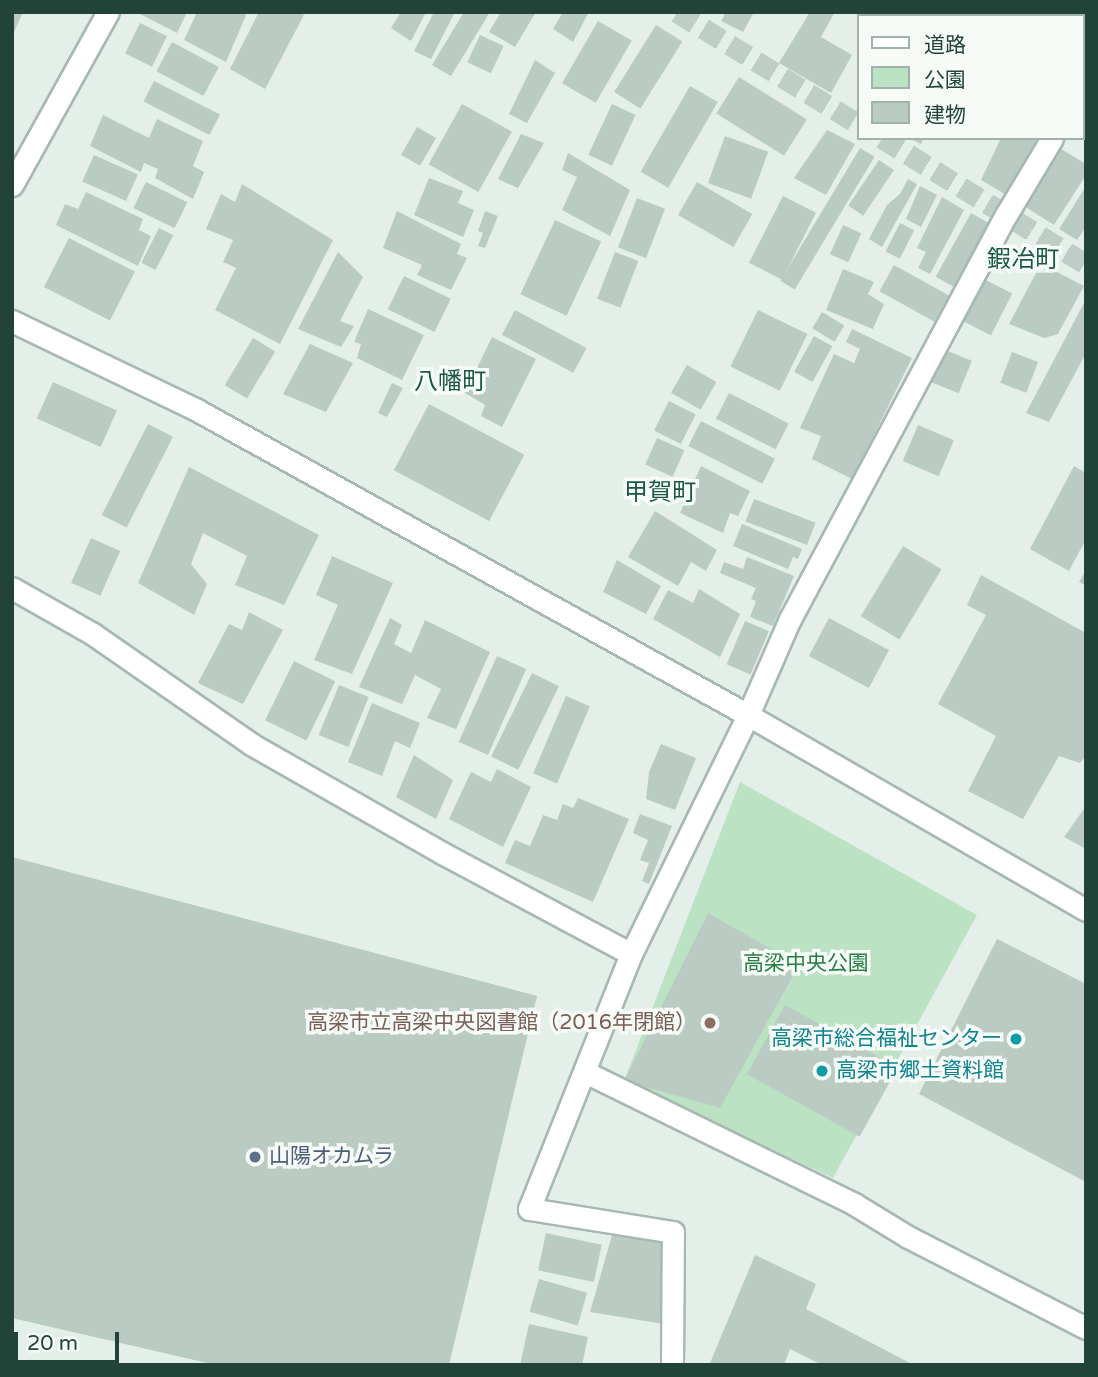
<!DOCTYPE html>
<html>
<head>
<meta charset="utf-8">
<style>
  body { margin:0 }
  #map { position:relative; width:1098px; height:1377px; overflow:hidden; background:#e5efea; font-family:"Varela Round","Noto Sans JP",sans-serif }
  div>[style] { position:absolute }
  .green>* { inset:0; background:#bce2c4 }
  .building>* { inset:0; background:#bacbc3; transform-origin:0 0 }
  .minor-tunnel>* { height:21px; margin-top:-10.5px; transform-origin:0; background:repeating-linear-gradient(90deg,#becdc6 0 21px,transparent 0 31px) }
  .roads { filter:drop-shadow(2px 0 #a7b8b1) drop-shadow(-2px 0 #a7b8b1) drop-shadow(0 2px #a7b8b1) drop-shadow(0 -2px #a7b8b1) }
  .minor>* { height:21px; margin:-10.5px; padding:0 10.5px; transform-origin:10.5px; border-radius:10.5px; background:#fff }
  .dots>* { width:19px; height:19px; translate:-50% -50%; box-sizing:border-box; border:4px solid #f6fbf8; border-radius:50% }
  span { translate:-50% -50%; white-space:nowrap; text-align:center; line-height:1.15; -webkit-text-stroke:7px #f6fbf8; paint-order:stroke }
  .park-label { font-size:21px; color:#277f43 }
  .education-label { font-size:21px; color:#785e54 }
  .right { translate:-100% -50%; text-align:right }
  .culture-label { font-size:21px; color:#0d838f }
  .left { translate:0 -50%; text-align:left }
  .service-label { font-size:21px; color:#4e5e75 }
  .quarter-label { font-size:24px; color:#1b5845 }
  .frame { position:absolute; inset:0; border:14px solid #224438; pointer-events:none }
  .legend { position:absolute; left:857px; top:14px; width:228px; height:126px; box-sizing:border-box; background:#f6fbf8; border:2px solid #a1b2ab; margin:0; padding:9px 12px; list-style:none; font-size:21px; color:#224438 }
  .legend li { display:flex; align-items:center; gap:14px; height:35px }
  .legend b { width:35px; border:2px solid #a1b2ab }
  .scale { position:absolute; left:14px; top:1332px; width:105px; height:32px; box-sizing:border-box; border:4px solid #224438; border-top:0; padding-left:9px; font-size:21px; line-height:24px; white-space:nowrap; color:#224438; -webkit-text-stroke:5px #f6fbf8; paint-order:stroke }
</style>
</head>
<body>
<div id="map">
  <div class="green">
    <div style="clip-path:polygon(740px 782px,977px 915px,833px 1178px,624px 1081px)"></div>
  </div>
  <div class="building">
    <div style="clip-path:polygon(12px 12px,23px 12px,14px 32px,12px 31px)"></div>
    <div style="clip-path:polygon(141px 12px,187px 12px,177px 33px,140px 14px)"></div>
    <div style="clip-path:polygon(197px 12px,241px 12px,246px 15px,226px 62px,184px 40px)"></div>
    <div style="clip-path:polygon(259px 12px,299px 12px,304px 15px,265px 89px,230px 69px)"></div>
    <div style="clip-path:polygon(401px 12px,426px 12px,411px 41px,391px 28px)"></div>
    <div style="clip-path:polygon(434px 12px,455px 12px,431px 59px,414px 51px)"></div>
    <div style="clip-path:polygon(464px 12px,490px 12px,451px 76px,432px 65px)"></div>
    <div style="clip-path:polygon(501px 12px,536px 12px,515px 47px,489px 32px)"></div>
    <div style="clip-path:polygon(563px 12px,589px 12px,573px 42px,553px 29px)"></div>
    <div style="clip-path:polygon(726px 12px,754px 12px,743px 32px,721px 21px)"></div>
    <div style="clip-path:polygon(810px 12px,835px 12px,821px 37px,852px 55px,831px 93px,779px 63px)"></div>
    <div style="left:919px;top:12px;width:38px;height:4px"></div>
    <div style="left:964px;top:12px;width:35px;height:4px"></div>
    <div style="clip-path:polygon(1008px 12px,1025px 12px,1030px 16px,1007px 16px)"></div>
    <div style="clip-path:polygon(1055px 12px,1073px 12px,1077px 16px,1053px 16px)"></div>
    <div style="clip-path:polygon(1082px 20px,1086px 23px,1086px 44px,1082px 42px)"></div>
    <div style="left:598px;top:21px;width:39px;height:72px;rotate:30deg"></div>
    <div style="left:140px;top:23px;width:30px;height:34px;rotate:26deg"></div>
    <div style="left:656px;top:25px;width:31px;height:79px;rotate:32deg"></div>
    <div style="left:480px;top:35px;width:26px;height:30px;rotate:25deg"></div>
    <div style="left:172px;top:42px;width:53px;height:33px;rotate:28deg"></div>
    <div style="clip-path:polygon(535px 60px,555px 73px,527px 123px,509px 114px)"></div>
    <div style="left:739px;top:77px;width:80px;height:43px;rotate:32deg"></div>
    <div style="left:154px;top:81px;width:74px;height:23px;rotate:27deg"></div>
    <div style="left:690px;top:86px;width:32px;height:99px;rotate:30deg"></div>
    <div style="left:462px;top:104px;width:57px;height:69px;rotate:29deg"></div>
    <div style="left:612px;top:104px;width:26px;height:56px;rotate:25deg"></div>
    <div style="clip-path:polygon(103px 115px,149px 138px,157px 119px,203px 141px,193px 166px,204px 172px,193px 199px,155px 178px,158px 169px,144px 163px,141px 172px,90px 146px)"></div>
    <div style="left:417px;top:127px;width:22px;height:32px;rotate:30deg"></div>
    <div style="clip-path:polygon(827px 130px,855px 144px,826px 195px,794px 178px)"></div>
    <div style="clip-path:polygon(521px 134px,544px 143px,518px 188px,498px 179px)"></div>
    <div style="left:725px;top:136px;width:46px;height:50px;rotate:20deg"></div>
    <div style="clip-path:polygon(909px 138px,924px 138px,921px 144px)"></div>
    <div style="clip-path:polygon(1001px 138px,1037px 138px,1008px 196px,981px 180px)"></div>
    <div style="clip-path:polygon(1058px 147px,1086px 164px,1086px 175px,1054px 225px,1024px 206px)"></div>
    <div style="left:860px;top:148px;width:17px;height:155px;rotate:31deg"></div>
    <div style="clip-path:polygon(568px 153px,630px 190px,610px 236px,562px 210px,577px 177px,562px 170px)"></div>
    <div style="left:94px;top:155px;width:48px;height:29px;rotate:24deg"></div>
    <div style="left:879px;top:160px;width:18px;height:55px;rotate:34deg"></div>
    <div style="clip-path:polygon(429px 178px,463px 191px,458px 203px,474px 210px,463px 237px,414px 215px)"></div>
    <div style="clip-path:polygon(908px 179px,917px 184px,882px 247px,869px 239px,887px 205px,900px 194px)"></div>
    <div style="left:146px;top:182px;width:46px;height:29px;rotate:26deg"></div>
    <div style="left:697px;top:182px;width:64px;height:38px;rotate:30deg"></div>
    <div style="clip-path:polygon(242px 184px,333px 240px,280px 344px,215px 310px,236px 268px,223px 262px,233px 240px,206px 229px,221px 194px,235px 202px)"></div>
    <div style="clip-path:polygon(920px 186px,937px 195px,921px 227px,906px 219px)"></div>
    <div style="clip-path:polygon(1086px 186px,1086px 227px,1077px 240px,1059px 229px)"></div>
    <div style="clip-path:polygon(86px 192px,143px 219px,139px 230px,151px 236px,138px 266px,56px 225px,65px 204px,78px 209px)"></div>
    <div style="left:783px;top:196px;width:37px;height:75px;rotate:27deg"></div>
    <div style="clip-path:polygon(942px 197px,964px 210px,930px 274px,918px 268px,926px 252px,917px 248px)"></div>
    <div style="left:637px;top:198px;width:30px;height:53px;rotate:21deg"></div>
    <div style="clip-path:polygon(397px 211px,461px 244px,457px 254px,467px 258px,451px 290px,417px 275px,422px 265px,383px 248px)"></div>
    <div style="clip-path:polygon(485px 211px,498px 216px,485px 248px,478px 246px,483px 233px,478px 231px)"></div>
    <div style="left:971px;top:213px;width:21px;height:73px;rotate:29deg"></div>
    <div style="left:555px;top:220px;width:51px;height:82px;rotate:25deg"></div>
    <div style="left:900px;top:223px;width:16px;height:32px;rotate:27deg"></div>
    <div style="left:843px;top:225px;width:20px;height:32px;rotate:24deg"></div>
    <div style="left:159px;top:228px;width:16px;height:39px;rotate:27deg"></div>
    <div style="left:69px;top:238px;width:74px;height:55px;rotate:27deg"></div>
    <div style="clip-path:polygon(338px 252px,363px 277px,340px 321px,354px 326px,341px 347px,298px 329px)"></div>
    <div style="left:615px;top:252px;width:25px;height:50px;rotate:21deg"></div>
    <div style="left:894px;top:265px;width:63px;height:30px;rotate:29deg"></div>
    <div style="clip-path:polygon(843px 269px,874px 282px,868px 294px,884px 304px,873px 329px,826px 310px)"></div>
    <div style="clip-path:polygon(1057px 272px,1084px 286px,1058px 334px,1044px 338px,1009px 324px,1036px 273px)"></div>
    <div style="left:404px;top:276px;width:52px;height:37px;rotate:26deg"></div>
    <div style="left:982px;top:278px;width:34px;height:47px;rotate:27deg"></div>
    <div style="clip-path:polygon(1086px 299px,1086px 353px,1049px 422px,1026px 413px)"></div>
    <div style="clip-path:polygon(368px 309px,424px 335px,402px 380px,357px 358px,361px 344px,354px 342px)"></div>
    <div style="left:515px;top:310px;width:81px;height:28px;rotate:28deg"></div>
    <div style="left:758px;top:310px;width:55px;height:63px;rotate:26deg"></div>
    <div style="left:822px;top:312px;width:26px;height:19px;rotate:31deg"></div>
    <div style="clip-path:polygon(852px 329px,912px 358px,852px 479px,812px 459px,821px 436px,800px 428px,834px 354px,854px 363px,860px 349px,846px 342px)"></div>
    <div style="left:814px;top:336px;width:21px;height:41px;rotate:29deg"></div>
    <div style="clip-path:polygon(492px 337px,536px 359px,502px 427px,481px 416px,485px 405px,465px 393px)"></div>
    <div style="left:253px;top:338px;width:26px;height:55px;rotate:31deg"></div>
    <div style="clip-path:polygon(310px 344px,353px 363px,326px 412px,283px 394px)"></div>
    <div style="left:945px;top:350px;width:29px;height:35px;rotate:22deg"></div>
    <div style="left:1012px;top:352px;width:28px;height:33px;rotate:21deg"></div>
    <div style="left:687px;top:365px;width:34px;height:32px;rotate:30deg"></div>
    <div style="left:53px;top:382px;width:70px;height:40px;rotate:24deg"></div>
    <div style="clip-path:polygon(392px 383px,403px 388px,387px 417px,378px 413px)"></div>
    <div style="left:729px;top:393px;width:67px;height:29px;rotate:27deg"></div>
    <div style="left:669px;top:401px;width:30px;height:33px;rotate:27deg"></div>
    <div style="left:429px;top:404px;width:108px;height:75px;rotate:28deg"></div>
    <div style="left:701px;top:421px;width:83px;height:28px;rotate:27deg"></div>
    <div style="left:148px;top:424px;width:28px;height:102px;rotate:27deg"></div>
    <div style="left:918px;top:425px;width:39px;height:39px;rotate:23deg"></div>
    <div style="left:657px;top:438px;width:30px;height:29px;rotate:24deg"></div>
    <div style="clip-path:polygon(701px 466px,750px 491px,738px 516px,730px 513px,723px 533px,680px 513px)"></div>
    <div style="clip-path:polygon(1074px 466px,1086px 473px,1086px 539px,1069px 571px,1030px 549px)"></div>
    <div style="clip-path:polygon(189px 467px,319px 535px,284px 605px,235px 585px,247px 556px,203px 533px,191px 564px,207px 584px,194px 615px,138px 583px)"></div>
    <div style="left:754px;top:499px;width:66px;height:24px;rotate:21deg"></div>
    <div style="clip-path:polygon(655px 511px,717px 550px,706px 571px,691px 562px,678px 586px,628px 557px)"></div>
    <div style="clip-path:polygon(742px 524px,802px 549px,798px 559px,793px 557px,788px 569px,733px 546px)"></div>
    <div style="left:91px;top:538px;width:32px;height:49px;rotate:24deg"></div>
    <div style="left:903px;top:546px;width:45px;height:82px;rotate:31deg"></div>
    <div style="clip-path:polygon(332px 556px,393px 583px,352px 674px,314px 660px,338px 605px,316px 595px)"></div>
    <div style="clip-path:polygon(747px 557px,794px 576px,773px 626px,750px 617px,756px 601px,751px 599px,756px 588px,720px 573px,724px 562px,743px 569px)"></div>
    <div style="clip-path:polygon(617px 560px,661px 586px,646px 614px,603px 592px)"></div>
    <div style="clip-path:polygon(1086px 570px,1086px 586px,1079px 582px)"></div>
    <div style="clip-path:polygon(981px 575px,1086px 633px,1086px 755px,1080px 763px,1059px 756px,1023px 819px,968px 791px,996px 736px,938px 704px,986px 615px,967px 605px)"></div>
    <div style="clip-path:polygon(699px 589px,740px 614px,720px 657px,653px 619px,668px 590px,693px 603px)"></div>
    <div style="clip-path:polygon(249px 612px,283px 630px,243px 704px,198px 683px,229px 624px,242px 630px)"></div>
    <div style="clip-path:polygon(390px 618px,402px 625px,394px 644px,411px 653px,425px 620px,490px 652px,456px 729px,427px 718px,441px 689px,415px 675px,402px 704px,359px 687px)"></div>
    <div style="left:829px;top:618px;width:68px;height:43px;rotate:28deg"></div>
    <div style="left:745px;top:621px;width:26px;height:47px;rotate:23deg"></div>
    <div style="left:497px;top:656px;width:32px;height:94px;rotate:24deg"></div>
    <div style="left:294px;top:661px;width:46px;height:66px;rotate:26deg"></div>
    <div style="left:532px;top:673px;width:30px;height:93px;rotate:26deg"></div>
    <div style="left:339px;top:685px;width:32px;height:54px;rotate:22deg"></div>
    <div style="left:566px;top:696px;width:26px;height:84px;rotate:23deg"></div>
    <div style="clip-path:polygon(372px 703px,420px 723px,410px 748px,395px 741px,382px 776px,348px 762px)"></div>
    <div style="clip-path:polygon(661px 744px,696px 758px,675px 810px,646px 799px,649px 772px)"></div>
    <div style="clip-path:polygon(414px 755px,453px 780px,436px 819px,396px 797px)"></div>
    <div style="clip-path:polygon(497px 769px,531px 787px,503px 847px,449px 819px,471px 772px,491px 782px)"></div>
    <div style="clip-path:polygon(578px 798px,629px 819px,593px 902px,505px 863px,515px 840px,530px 846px,543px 815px,557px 820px,563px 804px,573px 808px)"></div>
    <div style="clip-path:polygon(1086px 806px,1086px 849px,1064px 837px)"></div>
    <div style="clip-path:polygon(640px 814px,672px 826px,649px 884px,642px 881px,649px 863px,640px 860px,648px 840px,633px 833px)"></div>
    <div style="clip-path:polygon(12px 857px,537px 996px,449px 1365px,216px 1365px,12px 1318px)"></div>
    <div style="clip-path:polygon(708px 913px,799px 965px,720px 1108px,624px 1081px)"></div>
    <div style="clip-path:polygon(997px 939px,1086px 984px,1086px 1182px,919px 1094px)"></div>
    <div style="left:785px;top:1005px;width:129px;height:79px;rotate:29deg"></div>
    <div style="clip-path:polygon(613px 1232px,662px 1241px,664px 1324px,590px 1312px)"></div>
    <div style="left:546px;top:1233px;width:57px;height:38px;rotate:12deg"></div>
    <div style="clip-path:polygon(755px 1255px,816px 1284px,806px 1309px,914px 1365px,822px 1365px,790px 1349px,784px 1365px,710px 1363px)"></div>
    <div style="left:539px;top:1279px;width:50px;height:34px;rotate:16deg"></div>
    <div style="clip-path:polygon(529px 1324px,588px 1337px,582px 1365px,520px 1365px)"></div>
  </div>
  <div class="minor-tunnel">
    <div style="left:677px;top:12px;width:213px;rotate:31.7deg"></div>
    <div style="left:882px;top:138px;width:240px;rotate:31.7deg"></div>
  </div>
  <div class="roads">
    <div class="minor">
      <div style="left:1082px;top:86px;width:7px;rotate:-56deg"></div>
      <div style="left:12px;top:185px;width:198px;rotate:-61deg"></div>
      <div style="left:12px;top:321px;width:203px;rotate:25.7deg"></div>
      <div style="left:195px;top:409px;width:632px;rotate:28.96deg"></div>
      <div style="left:748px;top:715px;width:390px;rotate:30deg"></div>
      <div style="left:12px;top:588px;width:93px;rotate:29.6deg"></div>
      <div style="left:93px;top:634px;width:193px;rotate:34.8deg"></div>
      <div style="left:251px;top:744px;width:220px;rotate:29.7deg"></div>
      <div style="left:442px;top:853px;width:214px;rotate:28.1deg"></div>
      <div style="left:585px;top:1072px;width:300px;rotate:26.1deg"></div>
      <div style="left:854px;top:1204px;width:63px;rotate:31.4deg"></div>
      <div style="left:908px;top:1237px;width:200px;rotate:27.1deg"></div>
      <div style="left:672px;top:1365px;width:133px;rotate:-89.6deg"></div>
      <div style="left:673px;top:1232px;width:146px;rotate:-170.9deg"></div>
      <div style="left:529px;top:1209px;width:275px;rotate:-68.2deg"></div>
      <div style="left:631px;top:954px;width:266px;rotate:-63.9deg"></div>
      <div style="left:748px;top:715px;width:105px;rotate:-66.4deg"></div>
      <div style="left:790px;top:619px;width:458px;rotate:-61.9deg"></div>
      <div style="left:1006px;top:215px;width:90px;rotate:-59.1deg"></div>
    </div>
  </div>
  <div class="dots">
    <div style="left:710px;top:1023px;background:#8d6e63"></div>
    <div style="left:1016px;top:1039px;background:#0f9aa8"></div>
    <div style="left:822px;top:1071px;background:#0f9aa8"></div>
    <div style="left:255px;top:1157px;background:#5c6f8a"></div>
  </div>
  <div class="park-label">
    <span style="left:806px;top:964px">高梁中央公園</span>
  </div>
  <div class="education-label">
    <span class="right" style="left:696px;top:1023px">高梁市立高梁中央図書館（2016年閉館）</span>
  </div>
  <div class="culture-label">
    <span class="right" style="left:1002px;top:1039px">高梁市総合福祉センター</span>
    <span class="left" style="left:836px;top:1071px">高梁市郷土資料館</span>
  </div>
  <div class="service-label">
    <span class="left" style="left:269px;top:1157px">山陽オカムラ</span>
  </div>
  <div class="quarter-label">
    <span style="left:1023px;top:260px">鍜冶町</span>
    <span style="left:450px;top:382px">八幡町</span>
    <span style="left:660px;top:493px">甲賀町</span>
  </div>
  <div class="frame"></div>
  <ul class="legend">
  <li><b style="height:9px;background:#fff"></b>道路</li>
  <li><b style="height:19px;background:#bce2c4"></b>公園</li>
  <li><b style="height:19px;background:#bacbc3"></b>建物</li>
  </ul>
  <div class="scale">20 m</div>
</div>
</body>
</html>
